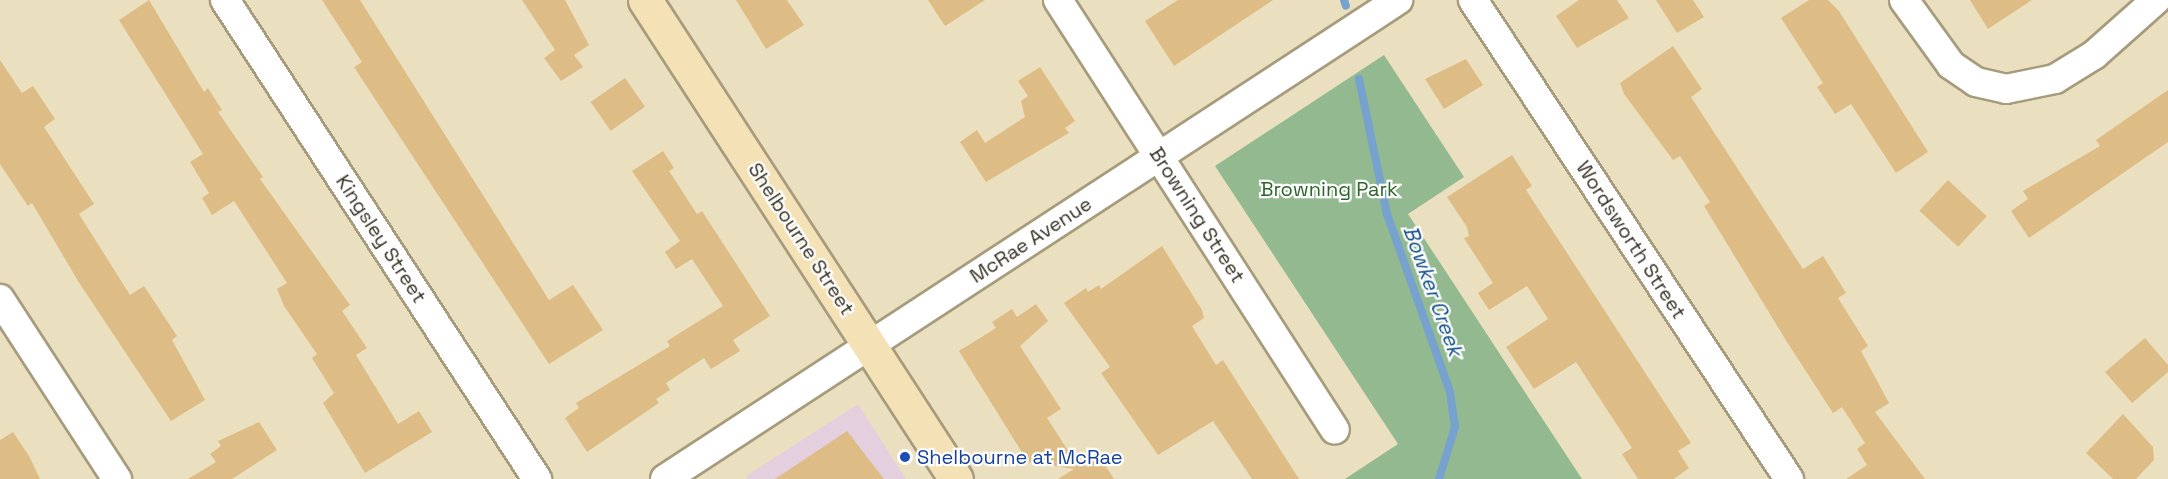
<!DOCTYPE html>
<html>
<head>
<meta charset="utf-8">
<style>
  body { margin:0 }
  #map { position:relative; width:2168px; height:479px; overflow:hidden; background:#eae0bf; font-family:"Space Grotesk",sans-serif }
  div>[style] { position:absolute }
  .commercial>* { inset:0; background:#e3cfde }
  .green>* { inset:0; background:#92b98f }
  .stream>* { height:8px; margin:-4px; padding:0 4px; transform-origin:4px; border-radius:4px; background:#77a1ce }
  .building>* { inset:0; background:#debc85; transform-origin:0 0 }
  .roads { filter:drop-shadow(2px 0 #a69c7d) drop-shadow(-2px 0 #a69c7d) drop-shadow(0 2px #a69c7d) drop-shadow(0 -2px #a69c7d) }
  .minor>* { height:28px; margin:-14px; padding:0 14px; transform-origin:14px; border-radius:14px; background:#fff }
  .major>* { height:33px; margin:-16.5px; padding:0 16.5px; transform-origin:16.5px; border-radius:16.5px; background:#f4e2b6 }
  .dots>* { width:16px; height:16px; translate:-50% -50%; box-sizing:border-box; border:3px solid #fff; border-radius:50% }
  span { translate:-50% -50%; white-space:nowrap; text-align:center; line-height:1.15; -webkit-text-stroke:4.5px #fff; paint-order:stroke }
  .park-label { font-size:20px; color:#2c6629 }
  .street-label { font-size:20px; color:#373326 }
  .transit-label { font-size:20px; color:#164399 }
  .left { translate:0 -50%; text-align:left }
  .water-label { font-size:21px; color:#104e86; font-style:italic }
</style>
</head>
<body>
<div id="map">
  <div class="commercial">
    <div style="clip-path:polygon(858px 404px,906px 479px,748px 479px,746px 476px)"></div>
  </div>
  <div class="green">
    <div style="clip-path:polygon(1384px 55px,1464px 177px,1408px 214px,1582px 479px,1345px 479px,1398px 444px,1215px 166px)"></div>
  </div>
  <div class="stream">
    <div style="left:1344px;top:0;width:6px;rotate:72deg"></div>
    <div style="left:1359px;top:79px;width:138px;rotate:78.3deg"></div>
    <div style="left:1387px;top:214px;width:189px;rotate:70.5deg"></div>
    <div style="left:1450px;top:392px;width:35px;rotate:82deg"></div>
    <div style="left:1455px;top:427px;width:54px;rotate:107.1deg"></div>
  </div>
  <div class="building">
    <div style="clip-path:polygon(149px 0,204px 92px,208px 88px,222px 110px,218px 112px,263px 177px,260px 179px,350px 305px,342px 311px,367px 348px,356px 355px,398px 424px,419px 411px,432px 432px,365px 473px,323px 403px,334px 393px,312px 358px,317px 354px,284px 306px,277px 289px,287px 283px,234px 201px,212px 215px,202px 198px,209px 193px,190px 162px,203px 154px,119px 20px)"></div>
    <div style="clip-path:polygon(322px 0,360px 0,549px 300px,573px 285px,603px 330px,549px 364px,354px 67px,362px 62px)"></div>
    <div style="clip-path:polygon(522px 0,565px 0,589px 45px,574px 55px,583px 67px,561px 81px,544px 58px,555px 50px)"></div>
    <div style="clip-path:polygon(736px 0,787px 0,804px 25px,766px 49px)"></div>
    <div style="clip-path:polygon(928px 0,985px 0,945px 26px)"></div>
    <div style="clip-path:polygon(1178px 0,1273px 0,1174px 66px,1145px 21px)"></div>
    <div style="clip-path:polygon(1579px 0,1617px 0,1629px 18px,1577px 48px,1556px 16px)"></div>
    <div style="clip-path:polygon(1656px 0,1693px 0,1704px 17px,1677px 33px)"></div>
    <div style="clip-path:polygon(1809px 0,1828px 0,1839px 11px,1928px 152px,1896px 173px,1851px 104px,1835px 114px,1817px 87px,1823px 83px,1781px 18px)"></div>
    <div style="clip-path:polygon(1970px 0,2032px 0,1988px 29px)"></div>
    <div style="clip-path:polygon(1673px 46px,1702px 89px,1691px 97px,1803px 269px,1823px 256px,1846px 293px,1838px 298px,1868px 346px,1861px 351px,1889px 403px,1875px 412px,1925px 479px,1846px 479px,1867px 465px,1857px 449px,1865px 443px,1842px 407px,1833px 413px,1787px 342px,1704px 206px,1710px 202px,1680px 156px,1673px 160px,1624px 94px,1620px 83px)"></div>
    <div style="clip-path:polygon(1466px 59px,1483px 85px,1444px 109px,1425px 79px)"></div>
    <div style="clip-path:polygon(0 60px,22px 93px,33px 86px,55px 119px,44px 127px,94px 204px,79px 214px,130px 295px,144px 286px,177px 336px,172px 340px,205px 400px,171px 421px,78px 281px,32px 203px,28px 206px,0 164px)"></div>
    <div style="clip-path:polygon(1040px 67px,1075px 121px,1065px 128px,1069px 133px,986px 182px,960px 142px,977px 130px,985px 143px,1025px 117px,1021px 101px,1028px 96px,1018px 81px)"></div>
    <div style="left:625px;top:78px;width:35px;height:42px;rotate:55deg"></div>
    <div style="clip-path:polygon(2168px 90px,2168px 142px,2029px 238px,2011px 211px,2028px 199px,2023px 191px,2100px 146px,2096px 140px)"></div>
    <div style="clip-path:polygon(663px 151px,674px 168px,669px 171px,697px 214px,702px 211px,770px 316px,733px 340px,740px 351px,711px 369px,704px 358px,666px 383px,670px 390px,656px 399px,659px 403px,587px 452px,565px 418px,579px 408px,576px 403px,670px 346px,667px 341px,723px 306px,692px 259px,676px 269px,665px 252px,680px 241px,632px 171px)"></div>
    <div style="clip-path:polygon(1512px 155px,1532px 186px,1526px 190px,1691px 443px,1678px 451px,1689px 468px,1674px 479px,1638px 479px,1622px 454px,1632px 448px,1576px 362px,1534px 389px,1506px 347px,1548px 319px,1527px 286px,1489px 310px,1478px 293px,1493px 283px,1464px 238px,1469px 236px,1467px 227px,1447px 197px)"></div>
    <div style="left:1948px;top:180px;width:53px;height:42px;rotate:43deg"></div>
    <div style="clip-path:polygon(1162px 246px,1202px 310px,1204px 318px,1192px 326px,1216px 365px,1223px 360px,1299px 479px,1252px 479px,1213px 421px,1158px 455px,1101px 373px,1110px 367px,1064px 303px,1086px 288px,1088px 292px,1099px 285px,1101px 289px)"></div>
    <div style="clip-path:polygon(1036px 304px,1048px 321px,1020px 346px,1061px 409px,1047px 418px,1078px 466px,1098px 454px,1114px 479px,1058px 479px,1074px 469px,1028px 462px,959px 351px,996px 328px,992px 322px,1012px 309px,1017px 317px)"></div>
    <div style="clip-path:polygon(2145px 338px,2168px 365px,2168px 372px,2132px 403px,2105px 372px)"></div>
    <div style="clip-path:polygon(2123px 414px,2153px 447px,2154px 460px,2136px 479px,2113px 479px,2086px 453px)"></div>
    <div style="clip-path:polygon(259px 422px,277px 450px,232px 479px,188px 479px,216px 462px,210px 454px,221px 446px,218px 441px)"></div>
    <div style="clip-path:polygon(847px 431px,884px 479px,775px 479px)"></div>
    <div style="clip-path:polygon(13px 432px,29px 456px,40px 479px,0 479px,0 440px)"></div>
  </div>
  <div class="roads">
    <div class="minor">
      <div style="left:225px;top:0;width:572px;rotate:56.92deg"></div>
      <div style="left:1058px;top:0;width:511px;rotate:57.21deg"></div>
      <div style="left:1473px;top:0;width:574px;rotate:56.59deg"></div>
      <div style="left:1904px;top:0;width:80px;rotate:54.1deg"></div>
      <div style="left:1951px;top:65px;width:30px;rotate:34deg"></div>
      <div style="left:1976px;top:82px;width:31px;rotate:13deg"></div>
      <div style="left:2006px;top:89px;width:50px;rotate:-11.5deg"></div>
      <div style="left:2055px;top:79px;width:46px;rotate:-31.6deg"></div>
      <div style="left:2094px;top:55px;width:83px;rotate:-41.6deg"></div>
      <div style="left:0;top:299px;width:215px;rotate:57deg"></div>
      <div style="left:665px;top:479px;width:876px;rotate:-33.16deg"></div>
    </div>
    <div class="major">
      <div style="left:645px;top:0;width:571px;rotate:57.01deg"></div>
    </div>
  </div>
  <div class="dots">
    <div style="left:905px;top:457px;background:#1a4fb4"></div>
  </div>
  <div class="park-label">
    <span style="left:1329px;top:189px">Browning Park</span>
  </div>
  <div class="street-label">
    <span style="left:1197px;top:215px;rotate:57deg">Browning Street</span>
    <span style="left:381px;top:239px;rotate:57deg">Kingsley Street</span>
    <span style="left:801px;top:239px;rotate:57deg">Shelbourne Street</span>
    <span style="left:1031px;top:240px;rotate:-33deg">McRae Avenue</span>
    <span style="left:1631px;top:240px;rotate:57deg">Wordsworth Street</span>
  </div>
  <div class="transit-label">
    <span class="left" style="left:917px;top:457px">Shelbourne at McRae</span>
  </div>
  <div class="water-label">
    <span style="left:1433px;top:291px;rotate:70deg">Bowker Creek</span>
  </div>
</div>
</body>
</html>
